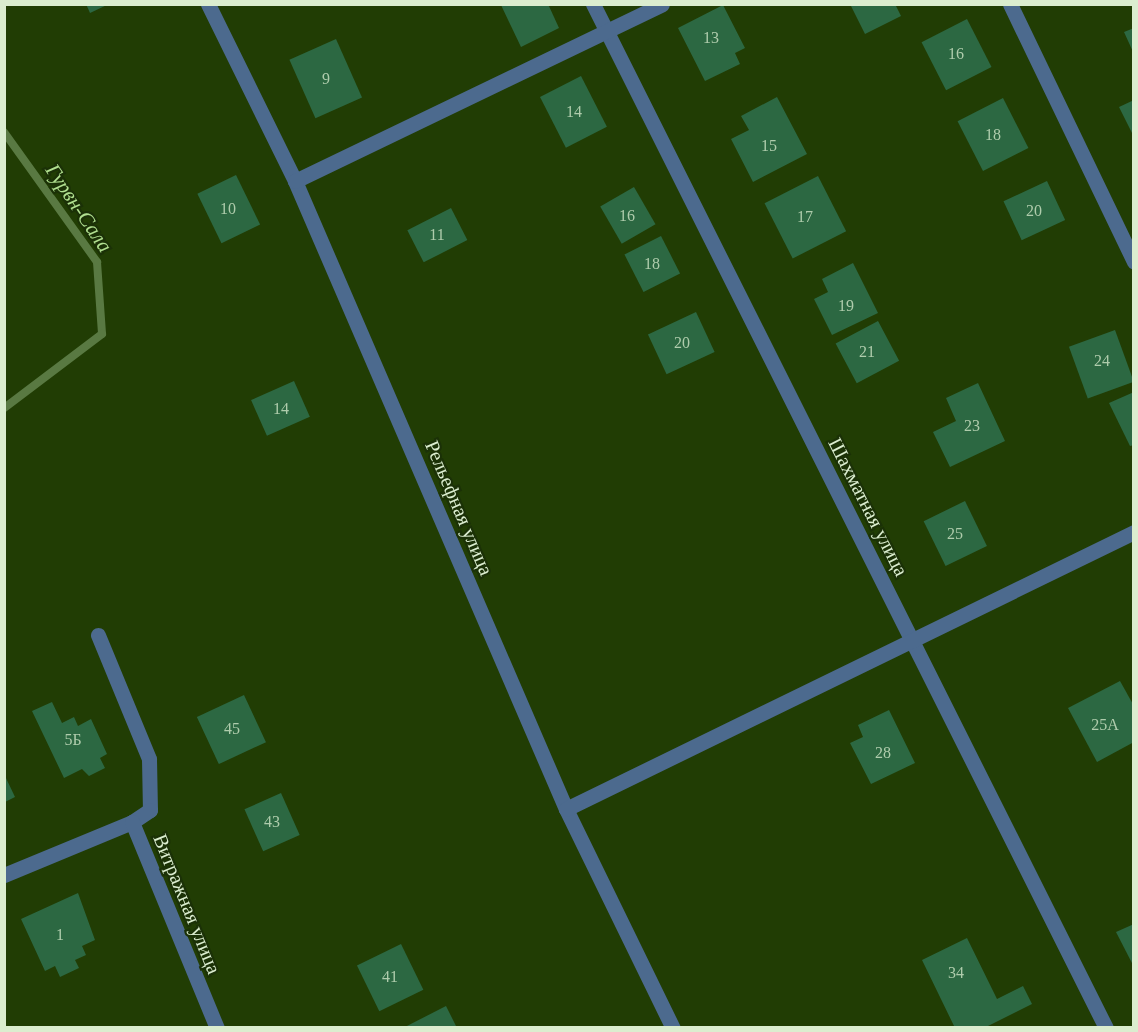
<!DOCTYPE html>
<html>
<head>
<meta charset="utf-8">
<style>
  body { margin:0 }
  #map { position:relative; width:1138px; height:1032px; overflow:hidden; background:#213d04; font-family:"Times New Roman",serif }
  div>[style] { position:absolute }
  .stream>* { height:8px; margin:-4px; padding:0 4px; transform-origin:4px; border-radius:4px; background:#597942 }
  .building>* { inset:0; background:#2c6842; transform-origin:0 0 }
  .minor>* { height:15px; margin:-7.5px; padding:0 7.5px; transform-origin:7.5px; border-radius:7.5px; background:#4c6a8e }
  span { translate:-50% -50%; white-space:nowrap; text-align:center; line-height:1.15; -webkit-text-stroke:4.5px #1b3107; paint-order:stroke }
  .number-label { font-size:16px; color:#afccac }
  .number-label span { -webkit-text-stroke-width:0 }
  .street-label { font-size:20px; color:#dbedcf }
  .water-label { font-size:21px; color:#b1e090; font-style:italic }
  .frame { position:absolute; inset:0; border:6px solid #dbedcf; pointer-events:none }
</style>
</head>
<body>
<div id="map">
  <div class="stream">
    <div style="left:4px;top:132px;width:160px;rotate:54.4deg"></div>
    <div style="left:97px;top:262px;width:72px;rotate:86deg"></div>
    <div style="left:102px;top:334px;width:123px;rotate:142.9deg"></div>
  </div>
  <div class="building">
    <div style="clip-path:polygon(86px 4px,109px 4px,90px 13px)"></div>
    <div style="clip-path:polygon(548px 4px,559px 28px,521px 47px,501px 5px)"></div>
    <div style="clip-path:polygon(850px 4px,895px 4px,901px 16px,865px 34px)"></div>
    <div style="clip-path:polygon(723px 5px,745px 48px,735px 53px,740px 64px,705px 81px,678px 28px)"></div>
    <div style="left:967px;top:19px;width:54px;height:51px;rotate:63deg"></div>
    <div style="clip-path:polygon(1134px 28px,1134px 54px,1124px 32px)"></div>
    <div style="left:336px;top:39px;width:64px;height:51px;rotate:66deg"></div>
    <div style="left:581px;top:76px;width:57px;height:46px;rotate:63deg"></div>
    <div style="clip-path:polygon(777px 97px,807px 154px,753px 182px,731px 139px,749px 130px,741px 116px)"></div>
    <div style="left:1003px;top:98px;width:56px;height:51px;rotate:63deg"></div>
    <div style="clip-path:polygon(1134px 100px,1134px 137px,1119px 107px)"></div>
    <div style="left:236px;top:175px;width:55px;height:43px;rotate:64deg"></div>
    <div style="left:818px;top:176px;width:62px;height:60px;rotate:63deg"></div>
    <div style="left:1047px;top:181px;width:43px;height:48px;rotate:65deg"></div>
    <div style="left:634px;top:187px;width:43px;height:39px;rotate:60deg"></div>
    <div style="left:451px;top:208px;width:36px;height:49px;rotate:63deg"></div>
    <div style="left:661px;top:236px;width:42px;height:41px;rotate:63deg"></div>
    <div style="clip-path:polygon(853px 263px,878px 313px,832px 335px,814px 299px,828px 292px,822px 279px)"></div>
    <div style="left:696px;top:312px;width:44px;height:53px;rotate:65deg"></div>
    <div style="left:878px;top:321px;width:45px;height:48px;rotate:62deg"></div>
    <div style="left:1115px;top:330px;width:55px;height:49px;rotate:70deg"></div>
    <div style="left:294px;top:381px;width:39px;height:47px;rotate:66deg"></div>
    <div style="clip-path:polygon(978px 383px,1005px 441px,950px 467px,933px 432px,956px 421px,946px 398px)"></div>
    <div style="clip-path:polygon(1134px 392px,1134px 445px,1130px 446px,1109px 403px)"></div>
    <div style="left:965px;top:501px;width:50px;height:46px;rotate:64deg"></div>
    <div style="clip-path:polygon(1120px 681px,1134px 706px,1134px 742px,1097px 762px,1068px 708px)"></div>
    <div style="left:244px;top:695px;width:52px;height:52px;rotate:65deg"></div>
    <div style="clip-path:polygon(52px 702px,62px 723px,74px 717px,78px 726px,91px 719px,107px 754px,100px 758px,105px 768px,89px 776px,82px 769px,64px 778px,32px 711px)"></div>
    <div style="clip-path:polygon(889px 710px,915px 763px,871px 784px,850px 743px,863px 737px,858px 725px)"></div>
    <div style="clip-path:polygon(5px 776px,15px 797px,5px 802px)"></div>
    <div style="left:281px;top:793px;width:46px;height:40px;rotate:66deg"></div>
    <div style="clip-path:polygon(78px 893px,95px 940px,82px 946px,86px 955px,75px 960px,79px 968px,60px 977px,55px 966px,45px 971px,21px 919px)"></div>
    <div style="clip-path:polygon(1134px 924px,1134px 967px,1116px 932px)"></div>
    <div style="clip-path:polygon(967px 938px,997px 999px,1023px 986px,1032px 1004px,984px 1028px,955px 1028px,922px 960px)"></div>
    <div style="left:401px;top:944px;width:51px;height:49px;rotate:64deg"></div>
    <div style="clip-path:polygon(446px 1006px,457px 1028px,403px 1028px)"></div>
  </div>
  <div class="minor">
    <div style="left:208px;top:4px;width:197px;rotate:63.8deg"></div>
    <div style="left:295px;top:181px;width:684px;rotate:66.66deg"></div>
    <div style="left:566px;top:809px;width:244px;rotate:64deg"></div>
    <div style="left:593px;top:4px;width:1145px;rotate:63.39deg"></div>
    <div style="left:1010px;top:4px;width:286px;rotate:64.3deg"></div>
    <div style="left:295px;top:181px;width:407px;rotate:-25.7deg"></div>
    <div style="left:98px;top:635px;width:134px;rotate:67.6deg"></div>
    <div style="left:149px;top:759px;width:51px;rotate:88.9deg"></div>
    <div style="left:150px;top:810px;width:22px;rotate:146deg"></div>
    <div style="left:566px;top:809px;width:632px;rotate:-26deg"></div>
    <div style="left:4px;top:875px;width:139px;rotate:-22.5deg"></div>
    <div style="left:132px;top:822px;width:223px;rotate:67.6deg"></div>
  </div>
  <div class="number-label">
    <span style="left:711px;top:38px">13</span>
    <span style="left:956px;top:54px">16</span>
    <span style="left:326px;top:79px">9</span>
    <span style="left:574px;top:112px">14</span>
    <span style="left:993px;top:135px">18</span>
    <span style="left:769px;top:146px">15</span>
    <span style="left:228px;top:209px">10</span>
    <span style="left:1034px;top:211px">20</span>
    <span style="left:627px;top:216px">16</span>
    <span style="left:805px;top:217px">17</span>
    <span style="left:437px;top:235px">11</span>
    <span style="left:652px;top:264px">18</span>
    <span style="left:846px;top:306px">19</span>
    <span style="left:682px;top:343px">20</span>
    <span style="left:867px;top:352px">21</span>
    <span style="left:1102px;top:361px">24</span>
    <span style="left:281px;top:409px">14</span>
    <span style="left:972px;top:426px">23</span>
    <span style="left:955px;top:534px">25</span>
    <span style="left:1105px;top:725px">25А</span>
    <span style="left:232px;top:729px">45</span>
    <span style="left:73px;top:740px">5Б</span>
    <span style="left:883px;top:753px">28</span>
    <span style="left:272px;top:822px">43</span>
    <span style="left:60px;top:935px">1</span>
    <span style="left:956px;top:973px">34</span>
    <span style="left:390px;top:977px">41</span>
  </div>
  <div class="street-label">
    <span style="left:868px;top:507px;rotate:63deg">Шахматная улица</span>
    <span style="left:459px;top:508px;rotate:67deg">Рельефная улица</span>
    <span style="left:187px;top:904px;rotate:68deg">Витражная улица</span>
  </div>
  <div class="water-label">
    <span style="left:79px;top:208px;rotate:56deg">Гурвн-Сала</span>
  </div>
  <div class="frame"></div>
</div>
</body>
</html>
